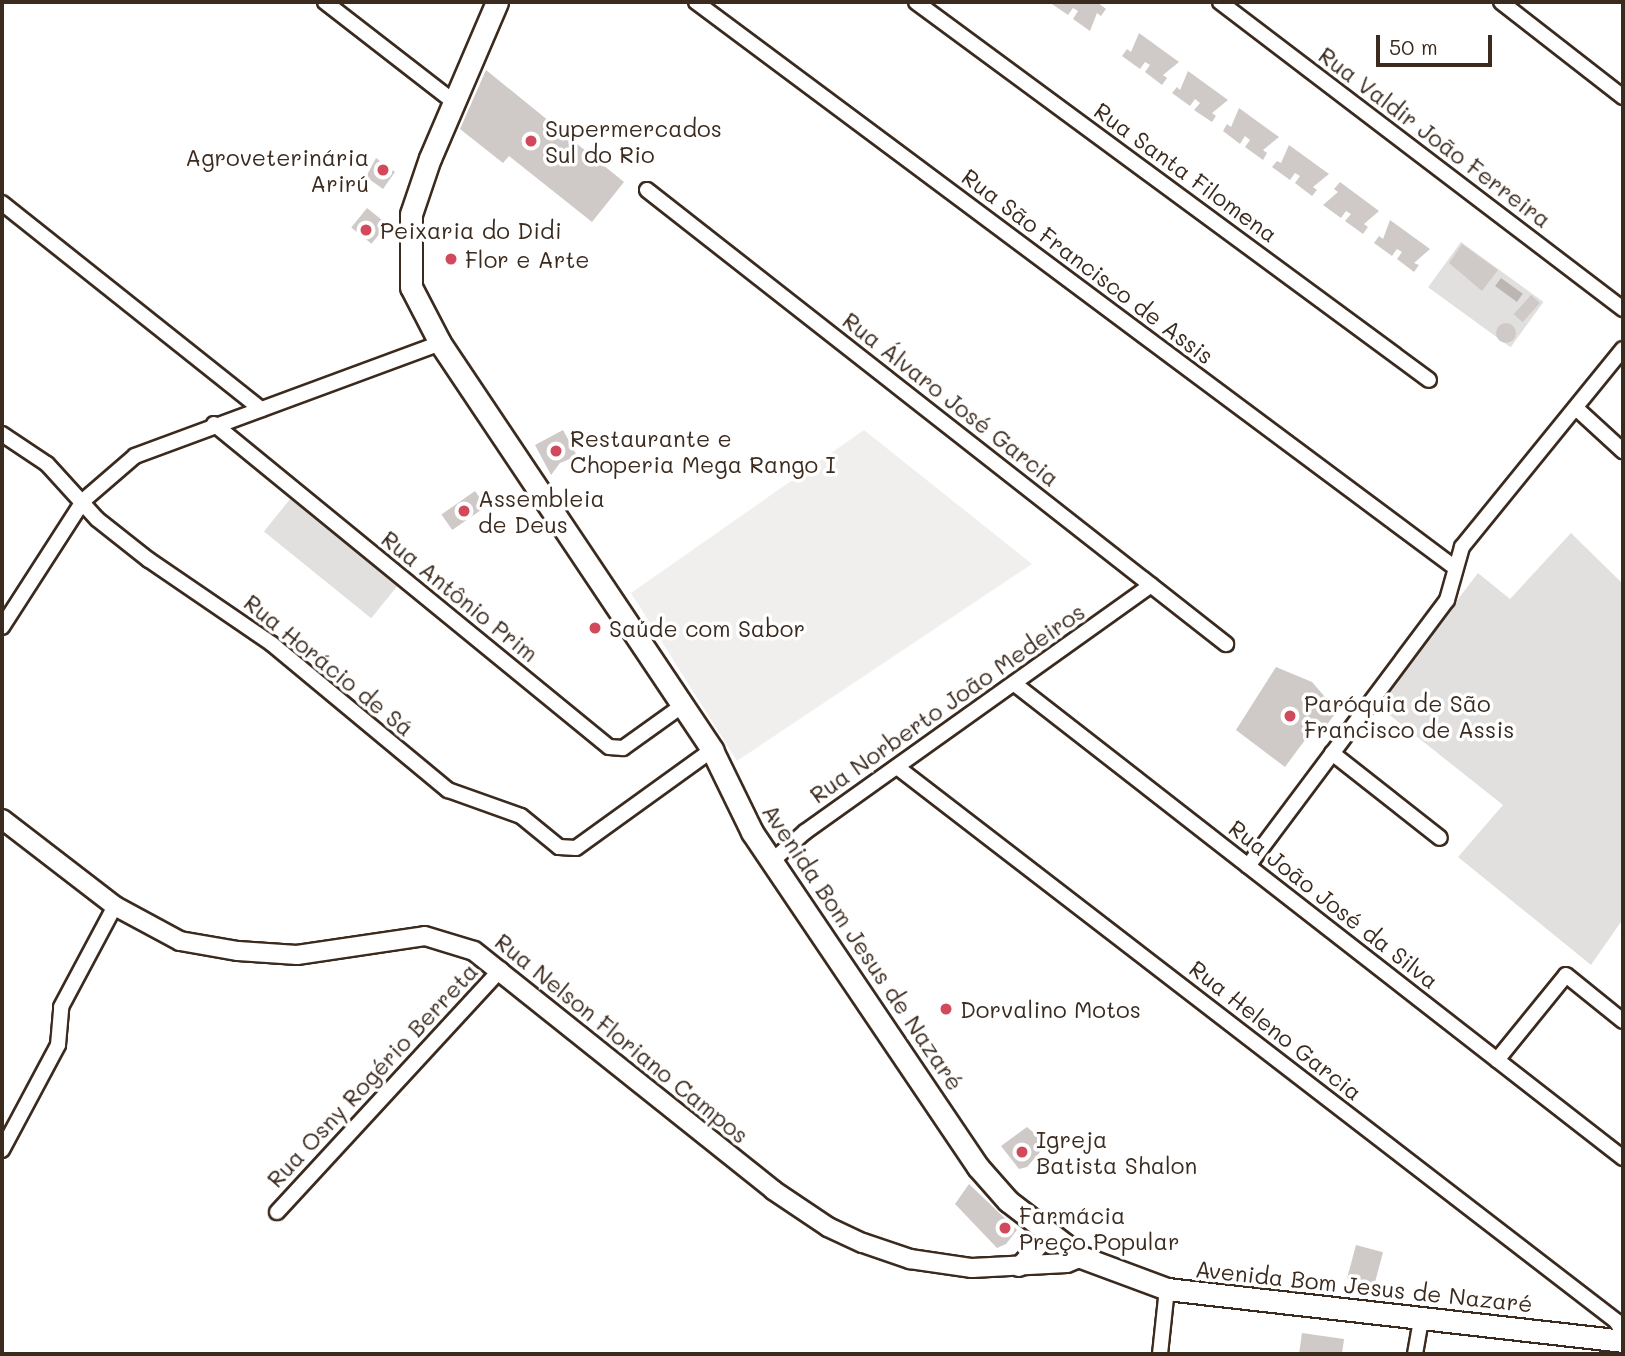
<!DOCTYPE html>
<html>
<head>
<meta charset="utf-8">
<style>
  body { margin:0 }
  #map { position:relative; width:1625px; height:1356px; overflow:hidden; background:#fff; font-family:Mali,sans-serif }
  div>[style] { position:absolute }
  .built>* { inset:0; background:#f1efee }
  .green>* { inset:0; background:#e2e0de; transform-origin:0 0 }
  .water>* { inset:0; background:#bcb6b3; transform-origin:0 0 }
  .building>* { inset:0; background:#cfcac7; transform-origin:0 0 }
  .round { border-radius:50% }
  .roads { filter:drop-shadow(2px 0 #3b2a1e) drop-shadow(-2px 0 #3b2a1e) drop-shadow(0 2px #3b2a1e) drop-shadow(0 -2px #3b2a1e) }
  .minor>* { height:14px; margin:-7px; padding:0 7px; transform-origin:7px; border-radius:7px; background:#fff }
  .tertiary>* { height:18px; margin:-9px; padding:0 9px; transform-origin:9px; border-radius:9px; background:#fff }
  .secondary>* { height:21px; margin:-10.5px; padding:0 10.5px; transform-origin:10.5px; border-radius:10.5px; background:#fff }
  .dots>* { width:19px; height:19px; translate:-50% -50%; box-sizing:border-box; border:4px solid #fff; border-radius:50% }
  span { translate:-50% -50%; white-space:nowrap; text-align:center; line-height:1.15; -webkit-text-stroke:7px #fff; paint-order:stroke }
  .poi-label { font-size:23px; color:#3b2a1e }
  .left { translate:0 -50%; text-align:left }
  .right { translate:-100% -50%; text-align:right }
  .street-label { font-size:23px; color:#3b2a1e }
  .frame { position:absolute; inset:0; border:4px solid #3b2a1e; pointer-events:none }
  .scale { position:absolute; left:1376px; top:35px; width:116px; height:32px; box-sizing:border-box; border:4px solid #3b2a1e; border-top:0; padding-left:9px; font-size:21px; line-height:24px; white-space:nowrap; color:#3b2a1e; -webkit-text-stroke:5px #fff; paint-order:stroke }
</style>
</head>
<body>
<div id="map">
  <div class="built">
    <div style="clip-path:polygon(864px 430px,1032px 564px,737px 761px,631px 593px)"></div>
  </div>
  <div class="green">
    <div style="left:1461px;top:242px;width:102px;height:56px;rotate:36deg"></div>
    <div style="left:291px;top:498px;width:138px;height:43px;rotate:39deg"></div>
    <div style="clip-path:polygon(1571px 533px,1623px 584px,1623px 919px,1591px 965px,1458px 857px,1503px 805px,1377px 705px,1478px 573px,1510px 599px)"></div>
  </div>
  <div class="water">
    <div style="left:1501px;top:278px;width:27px;height:10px;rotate:36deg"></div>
  </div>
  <div class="building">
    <div style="clip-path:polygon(1049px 2px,1097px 2px,1106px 9px,1101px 16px,1097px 13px,1090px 31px,1073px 19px,1078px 11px,1073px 8px,1068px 15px)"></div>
    <div style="clip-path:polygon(1139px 33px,1179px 62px,1163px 75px,1167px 78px,1162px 85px,1145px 72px,1150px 65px,1145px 62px,1140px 69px,1122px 56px,1127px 49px,1131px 52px)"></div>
    <div style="clip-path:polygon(486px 70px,624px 182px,592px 222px,509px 156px,503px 163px,460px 129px)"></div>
    <div style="clip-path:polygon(1188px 71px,1228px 100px,1212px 113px,1216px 116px,1212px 122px,1194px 110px,1200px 103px,1195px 99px,1190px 106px,1172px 93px,1177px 87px,1180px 90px)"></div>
    <div style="clip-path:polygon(1239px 108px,1279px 137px,1263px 150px,1267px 153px,1263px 160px,1245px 147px,1250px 140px,1245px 136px,1240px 144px,1223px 131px,1227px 124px,1231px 127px)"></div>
    <div style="clip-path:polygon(1289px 145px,1329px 174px,1313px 187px,1317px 190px,1312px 196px,1295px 183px,1300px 176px,1295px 173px,1290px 180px,1272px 167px,1277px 161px,1281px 163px)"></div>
    <div style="clip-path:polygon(376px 158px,395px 172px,383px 189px,366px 177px)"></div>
    <div style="clip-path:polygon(1340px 182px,1379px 211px,1364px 224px,1368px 227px,1363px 234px,1345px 221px,1351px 214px,1346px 211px,1341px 218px,1323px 205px,1338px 192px,1334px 189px)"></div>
    <div style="left:367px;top:208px;width:26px;height:25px;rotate:39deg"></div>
    <div style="clip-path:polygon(1390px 220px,1430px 249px,1414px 263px,1419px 265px,1414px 272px,1397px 259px,1402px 252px,1397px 249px,1392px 256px,1374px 243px,1379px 236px,1383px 239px)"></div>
    <div style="clip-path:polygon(1462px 244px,1498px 270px,1482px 291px,1449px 263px)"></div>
    <div style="left:1531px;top:295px;width:12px;height:26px;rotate:42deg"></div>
    <div class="round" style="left:1496px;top:323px;width:20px;height:20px"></div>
    <div style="clip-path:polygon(563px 430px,577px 456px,560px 463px,551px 475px,535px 445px)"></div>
    <div style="left:475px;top:491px;width:19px;height:41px;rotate:55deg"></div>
    <div style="clip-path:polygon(1276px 667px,1312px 682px,1337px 711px,1326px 726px,1319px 721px,1285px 767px,1236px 730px)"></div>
    <div style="clip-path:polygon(1027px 1127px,1047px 1144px,1027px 1167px,1019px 1169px,1001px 1146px)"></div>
    <div style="clip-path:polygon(969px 1184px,1017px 1230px,1006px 1244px,997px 1248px,955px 1204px)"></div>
    <div style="left:1356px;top:1245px;width:28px;height:35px;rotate:15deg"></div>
    <div style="clip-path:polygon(1302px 1333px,1344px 1339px,1342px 1354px,1299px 1354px)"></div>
  </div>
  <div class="roads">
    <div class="minor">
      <div style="left:325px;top:2px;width:163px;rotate:37.8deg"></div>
      <div style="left:696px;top:2px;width:945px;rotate:36.7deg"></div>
      <div style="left:916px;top:2px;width:637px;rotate:36.38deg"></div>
      <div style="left:1220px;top:2px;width:507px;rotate:37.3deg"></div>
      <div style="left:1501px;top:2px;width:155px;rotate:37.9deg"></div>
      <div style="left:647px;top:190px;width:736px;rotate:38.1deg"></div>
      <div style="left:2px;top:203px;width:331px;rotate:38.5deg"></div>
      <div style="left:1576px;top:408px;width:64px;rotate:42.5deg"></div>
      <div style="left:214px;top:424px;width:510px;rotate:39.27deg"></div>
      <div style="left:609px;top:747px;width:14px;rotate:4deg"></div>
      <div style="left:623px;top:748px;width:74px;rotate:-35.6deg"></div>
      <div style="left:2px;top:434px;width:54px;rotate:33.7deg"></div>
      <div style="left:47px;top:464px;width:74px;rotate:47.7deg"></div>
      <div style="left:97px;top:519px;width:66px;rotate:38.3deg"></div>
      <div style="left:149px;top:560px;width:149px;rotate:34.3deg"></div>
      <div style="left:272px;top:644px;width:229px;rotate:39.7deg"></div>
      <div style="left:448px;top:790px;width:77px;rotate:19.6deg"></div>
      <div style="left:521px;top:816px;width:49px;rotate:39.2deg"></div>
      <div style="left:559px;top:847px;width:17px;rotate:3deg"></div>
      <div style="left:576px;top:848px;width:168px;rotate:-35.8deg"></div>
      <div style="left:2px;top:627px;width:151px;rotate:-57.2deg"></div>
      <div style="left:84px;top:500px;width:67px;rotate:-40.8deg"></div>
      <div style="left:135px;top:456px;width:325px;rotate:-20.3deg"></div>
      <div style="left:1016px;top:685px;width:770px;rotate:37.93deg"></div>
      <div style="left:1332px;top:753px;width:137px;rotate:38.2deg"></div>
      <div style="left:897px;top:767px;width:908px;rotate:37.61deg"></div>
      <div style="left:1616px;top:1321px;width:13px;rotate:58deg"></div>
      <div style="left:772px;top:861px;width:44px;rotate:-41.3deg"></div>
      <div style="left:805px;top:832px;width:425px;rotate:-35.5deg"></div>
      <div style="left:1248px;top:866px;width:332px;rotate:-53.2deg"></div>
      <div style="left:1447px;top:600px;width:55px;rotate:-74.2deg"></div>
      <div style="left:1462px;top:547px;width:255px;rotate:-50.9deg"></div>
      <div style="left:1497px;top:1060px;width:109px;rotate:-50.9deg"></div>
      <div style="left:1566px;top:975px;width:73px;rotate:38.9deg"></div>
      <div style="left:2px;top:1150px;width:119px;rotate:-61.9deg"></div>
      <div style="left:58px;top:1045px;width:38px;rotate:-85deg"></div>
      <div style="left:61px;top:1007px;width:115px;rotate:-61.9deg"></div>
      <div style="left:277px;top:1212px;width:330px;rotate:-47.3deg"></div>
      <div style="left:1160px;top:1354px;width:65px;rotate:-83.9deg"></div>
      <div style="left:1415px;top:1354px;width:36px;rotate:-80deg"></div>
    </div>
    <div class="tertiary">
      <div style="left:2px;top:819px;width:143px;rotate:37.6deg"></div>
      <div style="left:115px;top:906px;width:74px;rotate:28.3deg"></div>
      <div style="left:180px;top:941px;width:59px;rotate:9.8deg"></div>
      <div style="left:238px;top:951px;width:59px;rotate:3.9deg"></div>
      <div style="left:297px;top:955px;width:129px;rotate:-8.4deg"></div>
      <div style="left:425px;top:936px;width:51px;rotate:17deg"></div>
      <div style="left:474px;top:951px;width:383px;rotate:38.6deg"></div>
      <div style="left:773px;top:1190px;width:66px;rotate:33.9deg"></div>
      <div style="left:828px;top:1227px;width:38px;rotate:25deg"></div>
      <div style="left:863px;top:1243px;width:50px;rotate:18.8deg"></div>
      <div style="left:910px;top:1259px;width:63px;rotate:8.3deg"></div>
      <div style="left:972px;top:1268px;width:95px;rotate:-3deg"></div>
      <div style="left:1067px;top:1263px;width:15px;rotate:-23deg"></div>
      <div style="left:1019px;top:1267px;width:43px;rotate:-47.8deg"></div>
    </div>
    <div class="secondary">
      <div style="left:497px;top:2px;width:170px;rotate:113.2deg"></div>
      <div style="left:430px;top:158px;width:59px;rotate:108.7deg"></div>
      <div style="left:411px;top:214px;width:73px;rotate:90deg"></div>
      <div style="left:411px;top:287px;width:63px;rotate:62.6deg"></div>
      <div style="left:440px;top:343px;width:490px;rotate:56.2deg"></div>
      <div style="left:712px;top:750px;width:91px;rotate:64deg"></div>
      <div style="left:752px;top:832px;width:404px;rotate:56deg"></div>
      <div style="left:978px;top:1167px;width:45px;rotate:48.6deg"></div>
      <div style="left:1008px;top:1201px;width:92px;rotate:37.5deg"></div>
      <div style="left:1081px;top:1257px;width:92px;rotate:20.4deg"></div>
      <div style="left:1167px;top:1289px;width:459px;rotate:6.5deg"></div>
    </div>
  </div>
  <div class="dots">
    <div style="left:531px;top:141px;background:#d1495b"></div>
    <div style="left:383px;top:170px;background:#d1495b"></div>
    <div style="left:366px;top:230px;background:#d1495b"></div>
    <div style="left:451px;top:259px;background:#d1495b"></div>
    <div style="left:556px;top:451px;background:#d1495b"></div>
    <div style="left:464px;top:511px;background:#d1495b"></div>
    <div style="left:595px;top:628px;background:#d1495b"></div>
    <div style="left:1290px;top:716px;background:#d1495b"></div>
    <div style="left:946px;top:1009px;background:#d1495b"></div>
    <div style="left:1022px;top:1152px;background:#d1495b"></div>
    <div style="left:1005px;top:1228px;background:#d1495b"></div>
  </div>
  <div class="poi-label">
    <span class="left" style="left:545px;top:141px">Supermercados<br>Sul do Rio</span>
    <span class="right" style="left:369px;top:170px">Agroveterinária<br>Arirú</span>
    <span class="left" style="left:380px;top:230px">Peixaria do Didi</span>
    <span class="left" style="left:465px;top:259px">Flor e Arte</span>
    <span class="left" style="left:570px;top:451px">Restaurante e<br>Choperia Mega Rango I</span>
    <span class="left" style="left:478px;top:511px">Assembleia<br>de Deus</span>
    <span class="left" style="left:609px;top:628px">Saúde com Sabor</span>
    <span class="left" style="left:1304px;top:716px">Paróquia de São<br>Francisco de Assis</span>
    <span class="left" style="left:960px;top:1009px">Dorvalino Motos</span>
    <span class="left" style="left:1036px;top:1152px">Igreja<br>Batista Shalon</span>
    <span class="left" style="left:1019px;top:1228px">Farmácia<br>Preço Popular</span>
  </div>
  <div class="street-label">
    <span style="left:1435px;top:137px;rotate:37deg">Rua Valdir João Ferreira</span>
    <span style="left:1186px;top:172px;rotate:36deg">Rua Santa Filomena</span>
    <span style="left:1088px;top:266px;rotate:37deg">Rua São Francisco de Assis</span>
    <span style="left:951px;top:399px;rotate:38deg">Rua Álvaro José Garcia</span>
    <span style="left:460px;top:596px;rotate:39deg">Rua Antônio Prim</span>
    <span style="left:329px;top:665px;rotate:39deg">Rua Horácio de Sá</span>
    <span style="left:947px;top:703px;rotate:-35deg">Rua Norberto João Medeiros</span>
    <span style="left:1334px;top:904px;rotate:38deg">Rua João José da Silva</span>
    <span style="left:863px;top:947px;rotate:56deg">Avenida Bom Jesus de Nazaré</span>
    <span style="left:1276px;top:1030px;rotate:38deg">Rua Heleno Garcia</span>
    <span style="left:622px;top:1038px;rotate:39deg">Rua Nelson Floriano Campos</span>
    <span style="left:372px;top:1075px;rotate:-47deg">Rua Osny Rogério Berreta</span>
    <span style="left:1364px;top:1286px;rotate:6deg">Avenida Bom Jesus de Nazaré</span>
  </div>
  <div class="frame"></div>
  <div class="scale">50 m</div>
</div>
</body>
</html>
